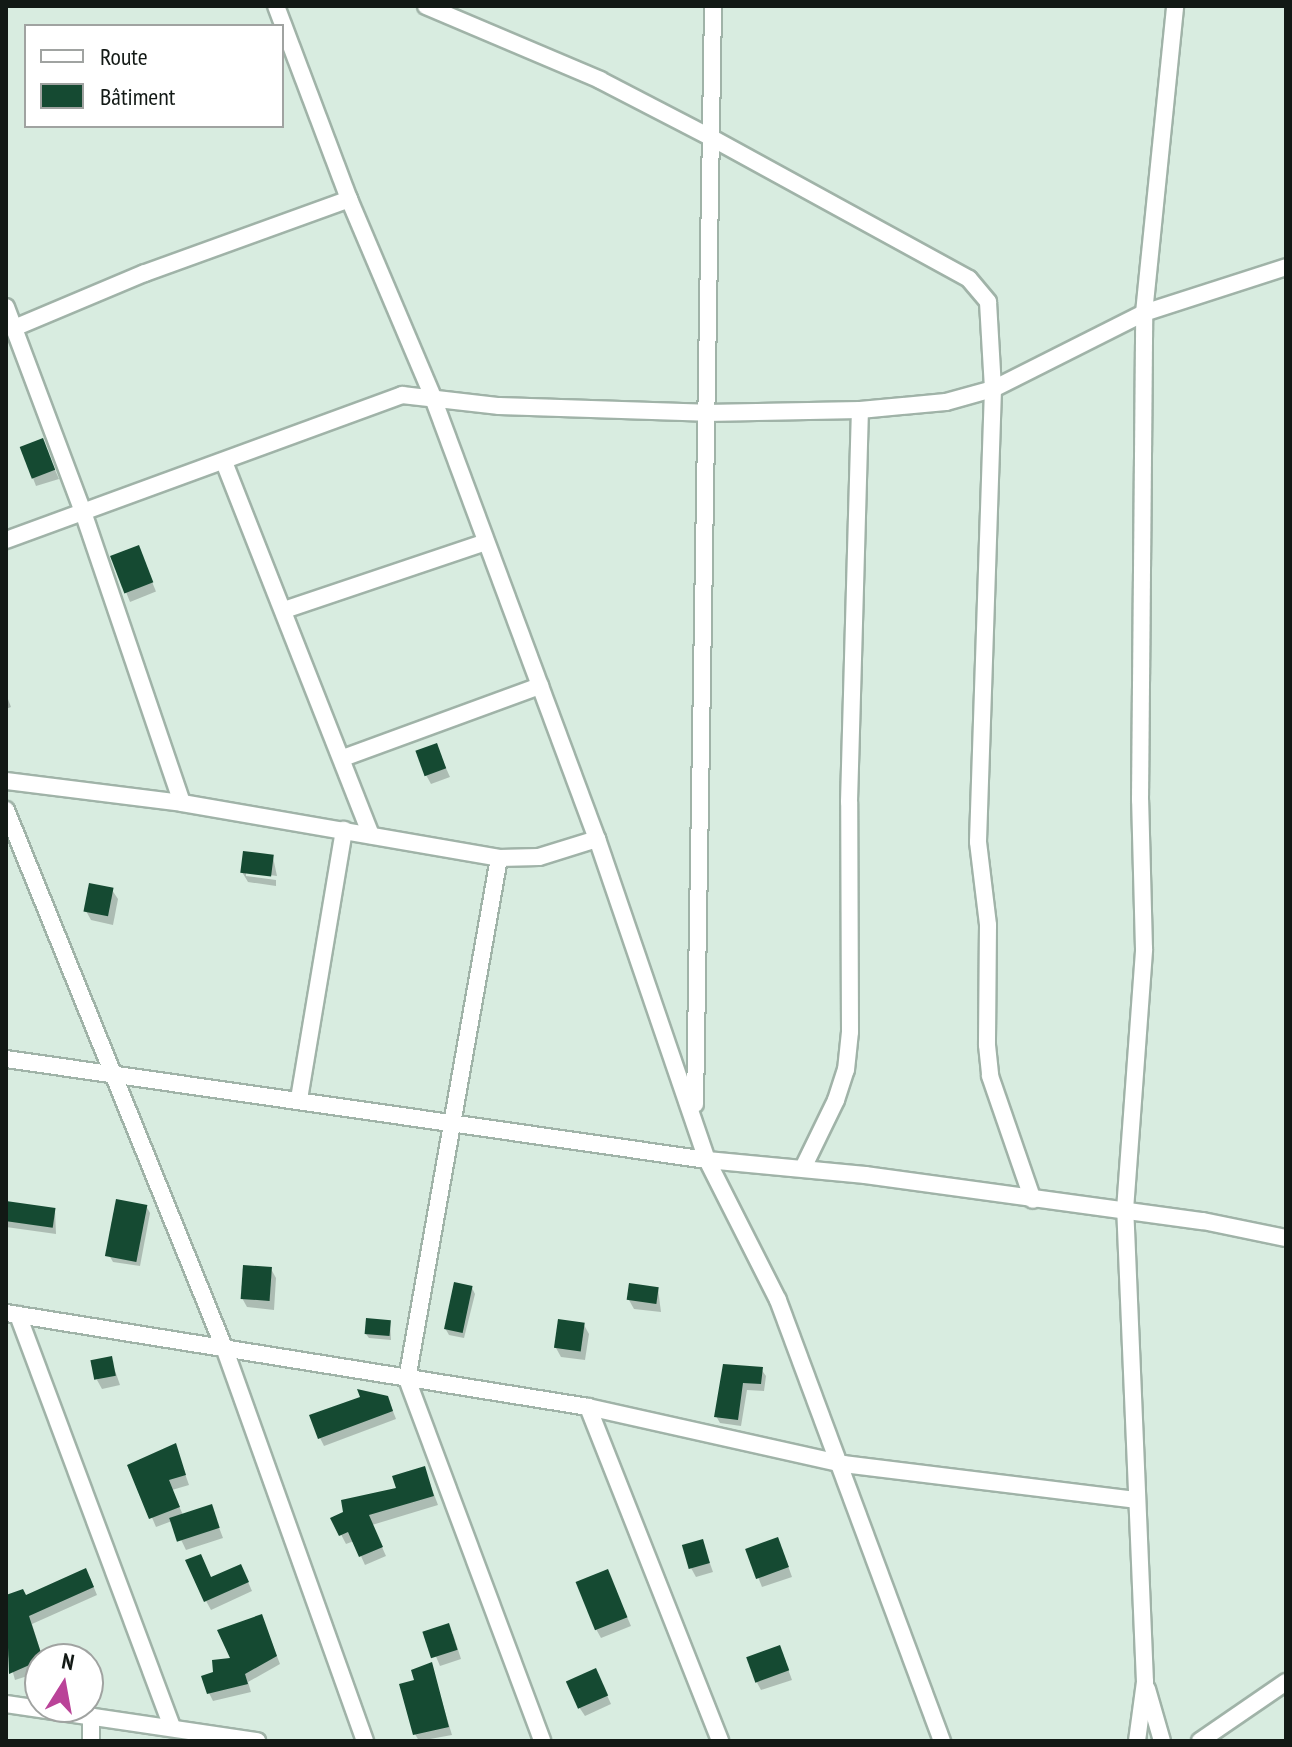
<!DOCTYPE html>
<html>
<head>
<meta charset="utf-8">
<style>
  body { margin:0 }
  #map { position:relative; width:1292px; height:1747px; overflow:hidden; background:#d8ece0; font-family:"PT Sans Narrow",sans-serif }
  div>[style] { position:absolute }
  .shadow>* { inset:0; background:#0003; transform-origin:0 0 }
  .building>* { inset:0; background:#154a32; transform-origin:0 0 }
  .roads { filter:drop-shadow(2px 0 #a0b3a8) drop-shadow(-2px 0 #a0b3a8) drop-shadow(0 2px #a0b3a8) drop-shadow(0 -2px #a0b3a8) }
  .minor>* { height:16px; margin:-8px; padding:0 8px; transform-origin:8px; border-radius:8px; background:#fff }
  span { translate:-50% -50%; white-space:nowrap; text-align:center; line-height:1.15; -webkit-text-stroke:8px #fff; paint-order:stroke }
  .frame { position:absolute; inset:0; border:8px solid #121915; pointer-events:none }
  .legend { position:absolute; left:24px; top:24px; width:260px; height:104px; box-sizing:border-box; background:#fff; border:2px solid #a0a3a1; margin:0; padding:10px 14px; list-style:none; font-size:24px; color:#121915 }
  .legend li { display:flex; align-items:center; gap:16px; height:40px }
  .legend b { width:40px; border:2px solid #a0a3a1 }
  .north { position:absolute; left:24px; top:1643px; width:80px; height:80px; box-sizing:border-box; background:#fff; border:2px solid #a0a3a1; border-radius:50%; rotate:11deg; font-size:22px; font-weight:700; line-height:32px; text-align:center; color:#121915 }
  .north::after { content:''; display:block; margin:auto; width:28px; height:36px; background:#ba4398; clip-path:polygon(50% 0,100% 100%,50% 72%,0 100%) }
</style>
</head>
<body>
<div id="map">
  <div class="shadow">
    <div style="clip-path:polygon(42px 440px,59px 479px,36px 486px,21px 447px)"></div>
    <div style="left:138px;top:547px;width:48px;height:28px;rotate:68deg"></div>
    <div style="clip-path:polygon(6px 694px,11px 707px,6px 709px)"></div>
    <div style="clip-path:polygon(436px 746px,450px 777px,431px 784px,426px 775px)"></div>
    <div style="clip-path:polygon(273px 857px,277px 876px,246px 872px,246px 876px,276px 880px,276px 886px,248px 882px,242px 872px)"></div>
    <div style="clip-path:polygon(112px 890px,118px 899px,113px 925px,91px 920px,86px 911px)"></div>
    <div style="clip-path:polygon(6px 1203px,55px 1210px,56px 1234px,6px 1227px)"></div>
    <div style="clip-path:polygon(146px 1206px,150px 1213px,140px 1266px,113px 1262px,109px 1255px)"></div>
    <div style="clip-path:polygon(271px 1269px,276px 1278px,274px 1310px,247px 1307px,242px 1298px)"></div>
    <div style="clip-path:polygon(472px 1288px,475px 1294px,464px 1338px,449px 1335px,445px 1328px)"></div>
    <div style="clip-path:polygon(658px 1289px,661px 1312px,634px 1309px,629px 1300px)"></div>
    <div style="clip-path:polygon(390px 1322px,391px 1340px,369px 1338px,366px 1334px)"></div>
    <div style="clip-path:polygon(584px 1325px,589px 1334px,585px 1360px,561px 1357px,556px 1348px)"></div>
    <div style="clip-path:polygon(111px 1359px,120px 1385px,102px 1389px,97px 1380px)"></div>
    <div style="clip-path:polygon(725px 1366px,761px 1369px,766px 1376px,764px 1391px,747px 1390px,741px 1426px,720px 1423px,716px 1416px)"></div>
    <div style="clip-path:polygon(391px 1406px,396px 1419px,324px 1446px,320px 1438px)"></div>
    <div style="clip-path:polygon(175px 1445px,189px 1485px,172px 1490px,183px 1515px,211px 1506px,223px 1538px,186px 1550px,172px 1521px,156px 1527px,130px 1466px)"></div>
    <div style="clip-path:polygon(424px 1468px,438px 1505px,372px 1525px,386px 1556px,365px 1565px,354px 1541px,346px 1544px,333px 1519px,398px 1489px)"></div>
    <div style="clip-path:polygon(702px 1541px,713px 1572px,696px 1577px,691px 1568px)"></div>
    <div style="clip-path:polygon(782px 1549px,792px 1577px,762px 1587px,747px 1550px)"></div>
    <div style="clip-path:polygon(607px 1571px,631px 1626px,601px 1638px,596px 1629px)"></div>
    <div style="clip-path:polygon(245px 1575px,252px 1591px,211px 1610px,206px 1601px)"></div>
    <div style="clip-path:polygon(90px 1578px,97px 1595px,32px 1624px,43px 1659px,40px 1672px,15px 1680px,6px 1648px,6px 1597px,22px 1591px,26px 1597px)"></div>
    <div style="clip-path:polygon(262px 1617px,280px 1664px,248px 1682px,251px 1692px,213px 1701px,209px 1693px,215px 1674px,233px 1660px)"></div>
    <div style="clip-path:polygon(426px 1633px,453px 1634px,461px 1659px,440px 1666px)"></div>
    <div style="clip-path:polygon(780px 1647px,792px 1680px,761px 1690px,756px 1681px)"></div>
    <div style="clip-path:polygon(431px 1665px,452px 1735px,419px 1741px,415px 1734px)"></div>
    <div style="clip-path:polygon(600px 1680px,611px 1704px,585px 1716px,579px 1707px)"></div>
  </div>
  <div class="building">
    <div style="left:43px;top:438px;width:34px;height:25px;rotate:69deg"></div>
    <div style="left:139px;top:545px;width:40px;height:31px;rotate:69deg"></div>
    <div style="left:437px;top:743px;width:27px;height:23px;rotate:70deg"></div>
    <div style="left:243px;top:851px;width:31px;height:22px;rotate:7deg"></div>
    <div style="left:89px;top:883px;width:25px;height:29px;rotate:11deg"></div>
    <div style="left:116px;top:1199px;width:32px;height:58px;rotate:11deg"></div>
    <div style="left:6px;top:1201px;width:50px;height:20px;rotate:8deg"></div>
    <div style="left:243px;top:1265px;width:29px;height:34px;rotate:4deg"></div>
    <div style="left:454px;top:1282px;width:19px;height:48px;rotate:12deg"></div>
    <div style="left:629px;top:1283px;width:30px;height:17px;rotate:8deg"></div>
    <div style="left:366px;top:1318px;width:25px;height:16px;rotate:5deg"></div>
    <div style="left:558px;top:1319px;width:27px;height:29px;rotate:8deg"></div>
    <div style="left:112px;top:1356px;width:20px;height:22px;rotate:79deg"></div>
    <div style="clip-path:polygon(723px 1364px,763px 1367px,761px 1384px,743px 1383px,738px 1420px,714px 1417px)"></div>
    <div style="clip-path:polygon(357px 1389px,388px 1396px,393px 1411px,318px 1439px,309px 1415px,360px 1397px)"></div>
    <div style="clip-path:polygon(176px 1443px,186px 1475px,169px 1480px,180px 1507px,149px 1519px,127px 1465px)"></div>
    <div style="clip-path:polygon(425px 1466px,434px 1496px,369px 1515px,383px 1547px,359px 1557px,348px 1532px,339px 1536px,330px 1518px,343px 1512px,341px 1500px,396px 1488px,392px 1476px)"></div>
    <div style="left:212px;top:1504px;width:25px;height:45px;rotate:72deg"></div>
    <div style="left:778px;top:1537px;width:32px;height:35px;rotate:70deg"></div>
    <div style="left:703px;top:1539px;width:25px;height:22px;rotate:74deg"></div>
    <div style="clip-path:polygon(201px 1554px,211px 1577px,241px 1564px,249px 1582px,204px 1602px,185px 1560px)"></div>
    <div style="clip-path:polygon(86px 1568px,94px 1587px,29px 1616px,43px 1659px,9px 1674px,6px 1595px,23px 1589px,26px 1595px)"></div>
    <div style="left:608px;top:1569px;width:52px;height:35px;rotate:68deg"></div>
    <div style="clip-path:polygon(262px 1614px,277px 1656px,245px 1674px,248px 1684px,207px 1694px,201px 1676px,213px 1672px,212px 1660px,230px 1658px,217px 1630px)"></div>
    <div style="left:449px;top:1623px;width:28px;height:28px;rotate:72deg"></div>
    <div style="left:780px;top:1645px;width:27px;height:36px;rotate:70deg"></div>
    <div style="clip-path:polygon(432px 1662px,449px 1727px,413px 1735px,399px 1684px,414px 1680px,411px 1670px)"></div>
    <div style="left:596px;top:1668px;width:30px;height:33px;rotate:66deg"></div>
  </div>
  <div class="roads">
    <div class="minor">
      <div style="left:426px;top:6px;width:189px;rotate:23deg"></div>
      <div style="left:600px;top:80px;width:124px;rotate:27.4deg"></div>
      <div style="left:710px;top:137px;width:295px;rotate:28.7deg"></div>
      <div style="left:969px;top:279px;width:30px;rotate:50deg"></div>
      <div style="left:988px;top:302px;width:87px;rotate:86.7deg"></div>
      <div style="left:993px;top:389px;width:453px;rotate:91.9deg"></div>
      <div style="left:978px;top:842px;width:84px;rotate:83.1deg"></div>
      <div style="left:988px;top:925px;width:120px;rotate:90.5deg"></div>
      <div style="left:987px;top:1045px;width:31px;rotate:84deg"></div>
      <div style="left:990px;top:1076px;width:131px;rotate:70.9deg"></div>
      <div style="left:6px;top:307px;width:219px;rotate:69.4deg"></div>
      <div style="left:83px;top:512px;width:307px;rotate:71.2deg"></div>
      <div style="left:14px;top:328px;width:142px;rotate:-22.8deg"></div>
      <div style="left:145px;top:273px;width:217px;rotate:-19.9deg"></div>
      <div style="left:224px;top:462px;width:401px;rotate:68.5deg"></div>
      <div style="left:6px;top:540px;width:422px;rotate:-20.1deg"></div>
      <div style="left:402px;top:395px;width:98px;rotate:6.5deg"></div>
      <div style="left:499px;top:406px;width:207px;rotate:1.9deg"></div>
      <div style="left:706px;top:413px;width:154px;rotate:-1.1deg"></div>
      <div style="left:860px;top:410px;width:86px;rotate:-5.3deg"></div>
      <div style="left:946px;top:402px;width:49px;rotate:-15.5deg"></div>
      <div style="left:993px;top:389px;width:169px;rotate:-26.7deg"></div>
      <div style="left:1144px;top:313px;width:149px;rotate:-17.9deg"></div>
      <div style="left:284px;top:610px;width:213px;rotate:-18.6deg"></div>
      <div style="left:343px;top:758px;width:210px;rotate:-20.1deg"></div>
      <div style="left:6px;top:781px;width:177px;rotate:7.1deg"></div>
      <div style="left:182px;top:803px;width:322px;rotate:9.8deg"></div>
      <div style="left:499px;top:858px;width:40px;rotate:-1.4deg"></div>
      <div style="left:539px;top:857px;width:61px;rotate:-17.2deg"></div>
      <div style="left:6px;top:810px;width:583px;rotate:67.92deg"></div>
      <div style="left:225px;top:1350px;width:415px;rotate:70.3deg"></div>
      <div style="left:499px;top:858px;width:529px;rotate:100.01deg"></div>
      <div style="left:407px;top:1379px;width:386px;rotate:69.5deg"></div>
      <div style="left:6px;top:1059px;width:708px;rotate:8.2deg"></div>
      <div style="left:707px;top:1160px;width:339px;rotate:-108.9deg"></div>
      <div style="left:597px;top:839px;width:471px;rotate:-110.4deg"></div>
      <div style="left:433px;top:397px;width:215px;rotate:-113deg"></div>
      <div style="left:349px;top:199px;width:206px;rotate:-110.7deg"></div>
      <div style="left:299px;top:1099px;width:273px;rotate:-80.5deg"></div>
      <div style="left:695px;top:1104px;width:1098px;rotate:-89.06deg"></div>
      <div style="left:707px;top:1160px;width:157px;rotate:63.1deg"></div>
      <div style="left:778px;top:1300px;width:471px;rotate:69.6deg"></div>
      <div style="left:707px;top:1160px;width:159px;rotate:5.4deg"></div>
      <div style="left:865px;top:1175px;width:341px;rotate:7.8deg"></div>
      <div style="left:1203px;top:1221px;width:85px;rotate:11.6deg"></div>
      <div style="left:803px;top:1168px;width:76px;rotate:-64.1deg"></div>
      <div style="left:836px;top:1100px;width:32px;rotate:-72deg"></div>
      <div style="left:846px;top:1070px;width:38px;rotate:-84deg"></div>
      <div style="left:850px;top:1032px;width:230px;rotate:-90.2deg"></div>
      <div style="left:849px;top:802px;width:392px;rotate:-88.4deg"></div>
      <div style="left:6px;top:1313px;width:590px;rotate:9.17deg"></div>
      <div style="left:588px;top:1407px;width:261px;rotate:12.6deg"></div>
      <div style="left:843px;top:1464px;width:295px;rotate:7deg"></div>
      <div style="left:18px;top:1315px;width:440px;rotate:69.5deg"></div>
      <div style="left:588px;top:1407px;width:359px;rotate:68.4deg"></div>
      <div style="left:1147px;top:1689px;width:54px;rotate:73.9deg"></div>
      <div style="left:6px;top:1704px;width:254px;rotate:8.4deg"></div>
      <div style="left:91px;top:1741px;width:25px;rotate:-90deg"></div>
      <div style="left:1137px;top:1741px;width:60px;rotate:-82.3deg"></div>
      <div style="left:1145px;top:1682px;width:472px;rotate:-92.4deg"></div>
      <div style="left:1125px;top:1210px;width:262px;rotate:-85.8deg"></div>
      <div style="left:1144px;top:949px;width:149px;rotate:-91.5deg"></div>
      <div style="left:1140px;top:800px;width:487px;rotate:-89.5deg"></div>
      <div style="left:1144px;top:313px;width:309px;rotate:-84.2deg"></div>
      <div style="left:1200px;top:1741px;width:104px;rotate:-34.5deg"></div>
    </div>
  </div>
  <div class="frame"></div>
  <ul class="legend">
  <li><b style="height:10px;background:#fff"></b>Route</li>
  <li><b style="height:22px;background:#154a32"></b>Bâtiment</li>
  </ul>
  <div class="north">N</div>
</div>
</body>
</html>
